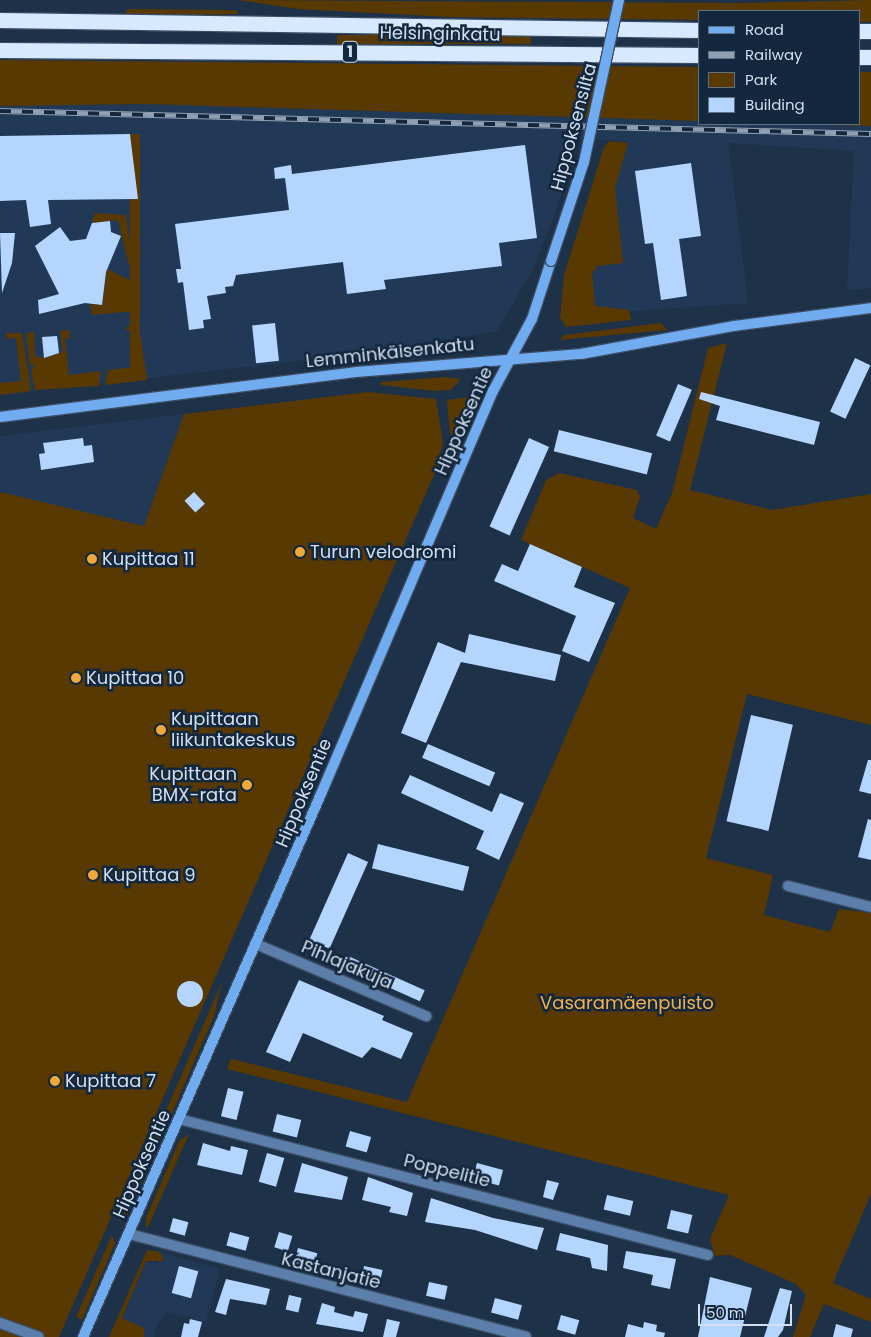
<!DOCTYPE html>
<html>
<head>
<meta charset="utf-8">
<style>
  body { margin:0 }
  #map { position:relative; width:871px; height:1337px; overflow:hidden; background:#1d3149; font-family:Poppins,sans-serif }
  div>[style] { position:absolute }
  .built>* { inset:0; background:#213957 }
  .green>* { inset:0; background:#593902; transform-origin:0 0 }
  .building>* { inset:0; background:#b4d5ff; transform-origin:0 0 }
  .round { border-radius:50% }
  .roads { filter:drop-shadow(1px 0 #3a4d63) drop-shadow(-1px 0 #3a4d63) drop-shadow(0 1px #3a4d63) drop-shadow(0 -1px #3a4d63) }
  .street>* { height:10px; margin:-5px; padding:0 5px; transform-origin:5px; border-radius:5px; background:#5b7faa }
  .secondary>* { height:10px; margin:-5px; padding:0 5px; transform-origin:5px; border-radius:5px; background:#71abf0 }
  .highway>* { height:15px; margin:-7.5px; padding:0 7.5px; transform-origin:7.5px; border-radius:7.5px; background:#d7e9fe }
  .rail>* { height:5.5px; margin-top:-2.75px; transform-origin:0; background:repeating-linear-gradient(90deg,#13273e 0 11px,#90a0b2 0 22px); box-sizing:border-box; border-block:1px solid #90a0b2 }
  .bridges { filter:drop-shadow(1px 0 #3a4d63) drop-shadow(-1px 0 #3a4d63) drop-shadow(0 1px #3a4d63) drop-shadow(0 -1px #3a4d63) }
  .secondary-bridge>* { height:10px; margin:-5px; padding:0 5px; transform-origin:5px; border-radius:5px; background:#71abf0 }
  .dots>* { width:14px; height:14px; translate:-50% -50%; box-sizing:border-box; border:2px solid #13273e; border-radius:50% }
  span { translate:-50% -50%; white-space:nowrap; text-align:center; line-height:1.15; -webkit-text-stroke:5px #13273e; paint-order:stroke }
  .shield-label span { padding:1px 4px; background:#13273e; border:1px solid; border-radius:4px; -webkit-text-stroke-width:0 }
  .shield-label { font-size:16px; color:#d2dfee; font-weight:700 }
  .street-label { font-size:18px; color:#d2dfee }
  .poi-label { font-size:18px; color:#d2dfee }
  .left { translate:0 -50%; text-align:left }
  .right { translate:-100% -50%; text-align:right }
  .park-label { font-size:18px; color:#f7b149 }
  .legend { position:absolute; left:698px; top:10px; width:162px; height:115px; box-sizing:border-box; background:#13273e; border:1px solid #5f7184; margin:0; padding:6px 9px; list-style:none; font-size:15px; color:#d2dfee }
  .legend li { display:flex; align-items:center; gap:10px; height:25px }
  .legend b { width:25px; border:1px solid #5f7184 }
  .scale { position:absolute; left:698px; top:1304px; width:94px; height:22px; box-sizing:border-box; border:2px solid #d2dfee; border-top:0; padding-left:6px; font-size:15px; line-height:18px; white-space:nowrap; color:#d2dfee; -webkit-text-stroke:4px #13273e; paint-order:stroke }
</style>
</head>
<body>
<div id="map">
  <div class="built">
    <div style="clip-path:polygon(146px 104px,871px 126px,871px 288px,847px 290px,854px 151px,728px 143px,748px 303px,594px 314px,588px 267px,627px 141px,572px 138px,575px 151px,555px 214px,532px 271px,497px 331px,368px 353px,0 395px,0 106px)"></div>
    <div style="clip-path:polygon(184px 414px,144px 527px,0 492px,0 436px)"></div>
    <div style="clip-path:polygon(160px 1252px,220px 1269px,206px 1322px,167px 1312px,157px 1325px,154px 1337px,144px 1337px,144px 1328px,122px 1318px,146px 1261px,158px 1264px)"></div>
  </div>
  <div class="green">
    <div style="clip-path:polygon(238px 0,737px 3px,871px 0,871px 22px,860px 22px,860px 11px,700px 11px,700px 20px,450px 17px,297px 9px)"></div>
    <div style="clip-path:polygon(130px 9px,236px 10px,239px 14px,127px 16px,126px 10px)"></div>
    <div style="left:337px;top:35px;width:194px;height:9px"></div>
    <div style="clip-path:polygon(0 60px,700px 67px,700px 121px,146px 104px,0 106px)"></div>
    <div style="clip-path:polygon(860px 72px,871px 72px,871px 126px,785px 124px,860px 124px)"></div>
    <div style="left:130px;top:134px;width:10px;height:247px"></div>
    <div style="clip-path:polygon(610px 141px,628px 143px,615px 188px,623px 263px,598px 266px,592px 273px,595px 306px,629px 310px,631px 320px,566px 327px,560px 317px,564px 275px,604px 147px)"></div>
    <div style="clip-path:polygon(95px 213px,126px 215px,133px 269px,128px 262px,118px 220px,92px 223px)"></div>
    <div style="clip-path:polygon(107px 269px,130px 280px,135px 278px,136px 311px,92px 315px,90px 304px,102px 305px)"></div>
    <div style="clip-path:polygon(661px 323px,667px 330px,559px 340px,565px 335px)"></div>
    <div style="clip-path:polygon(139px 325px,147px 380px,105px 385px,108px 370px,140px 366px,136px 330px,126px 330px,126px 327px)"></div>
    <div style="clip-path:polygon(69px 330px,70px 338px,65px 339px,69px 375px,101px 371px,99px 386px,35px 390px,31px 370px,35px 365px,30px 365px,26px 333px,34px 332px,35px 356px,44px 358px,63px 352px,60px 331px)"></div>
    <div style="clip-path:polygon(6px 333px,22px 333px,31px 391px,0 395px,0 383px,21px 381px,16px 338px,7px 339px)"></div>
    <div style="clip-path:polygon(727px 343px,690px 490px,772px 510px,871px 494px,871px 725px,747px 694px,706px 858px,773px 875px,764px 915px,830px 932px,839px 909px,871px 913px,871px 1194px,833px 1283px,871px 1299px,871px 1322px,824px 1304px,810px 1337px,793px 1337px,806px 1295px,796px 1284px,730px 1255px,715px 1256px,710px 1239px,729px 1195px,227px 1069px,231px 1059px,407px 1102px,630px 588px,521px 540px,546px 480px,559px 473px,637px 490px,640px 497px,633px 518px,656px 529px,672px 493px,708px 348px)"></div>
    <div style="clip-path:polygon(444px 377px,461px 379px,451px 390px,434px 391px,381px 385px,381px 382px)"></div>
    <div style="clip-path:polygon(368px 392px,436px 399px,443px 443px,436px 470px,59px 1337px,0 1337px,0 492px,144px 526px,184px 414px)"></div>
    <div style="clip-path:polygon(471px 397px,458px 436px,450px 434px,447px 400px)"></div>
    <div style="clip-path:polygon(222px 982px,214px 1016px,128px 1215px,118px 1221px)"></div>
    <div style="clip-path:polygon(189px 1134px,148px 1227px,146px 1227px,146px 1218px,179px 1141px)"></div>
    <div style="clip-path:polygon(112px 1235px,115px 1243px,82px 1320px,76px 1317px)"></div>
    <div style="clip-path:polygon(147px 1250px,160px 1252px,164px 1261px,146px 1261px,122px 1318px,144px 1328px,144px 1337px,109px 1337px)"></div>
  </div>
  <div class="building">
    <div style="clip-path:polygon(130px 134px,138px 199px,48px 200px,51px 224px,30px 227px,26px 200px,0 201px,0 136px)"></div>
    <div style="clip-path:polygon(525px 145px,537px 238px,499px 243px,502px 266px,384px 280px,386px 289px,347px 294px,343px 262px,236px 275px,233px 286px,225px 287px,226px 293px,207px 296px,211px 319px,203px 320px,204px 328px,189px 330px,183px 282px,178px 283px,176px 269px,181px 269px,175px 224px,289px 210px,285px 178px,275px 179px,274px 168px,291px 165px,292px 174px)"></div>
    <div style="clip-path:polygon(691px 163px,701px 236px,679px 239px,687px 296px,661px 300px,653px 243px,645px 244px,635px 171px)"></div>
    <div style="clip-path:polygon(110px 221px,111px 232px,121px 236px,106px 272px,102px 305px,85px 303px,39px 314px,38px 300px,59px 294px,35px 246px,60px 227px,70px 241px,86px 239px,92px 223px)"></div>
    <div style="clip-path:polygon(0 233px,15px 233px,12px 263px,2px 293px)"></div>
    <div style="left:275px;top:323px;width:38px;height:23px;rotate:84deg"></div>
    <div style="clip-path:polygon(57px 336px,59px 353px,44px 358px,42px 337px)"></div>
    <div style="left:855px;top:358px;width:17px;height:59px;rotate:25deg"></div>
    <div style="left:678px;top:384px;width:15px;height:56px;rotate:23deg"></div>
    <div style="clip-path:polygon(701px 392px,820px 422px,814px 445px,716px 420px,720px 406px,699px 399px)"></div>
    <div style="left:559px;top:430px;width:96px;height:22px;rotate:14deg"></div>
    <div style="clip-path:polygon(83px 438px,84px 446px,92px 445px,94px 462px,41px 470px,39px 454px,45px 453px,43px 443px)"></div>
    <div style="left:529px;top:438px;width:22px;height:97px;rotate:24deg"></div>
    <div style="left:194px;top:492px;width:16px;height:13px;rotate:47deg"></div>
    <div style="clip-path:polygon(530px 544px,582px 567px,574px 587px,615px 603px,589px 662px,562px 651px,576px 616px,494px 581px,502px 564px,518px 571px)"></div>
    <div style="clip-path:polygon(469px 634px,561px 655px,555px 681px,461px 662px,426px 743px,401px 733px,438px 642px,465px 653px)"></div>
    <div style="left:751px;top:715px;width:43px;height:109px;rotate:13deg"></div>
    <div style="left:428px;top:744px;width:73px;height:15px;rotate:23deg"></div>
    <div style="clip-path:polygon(868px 760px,871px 760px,871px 794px,859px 791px)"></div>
    <div style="clip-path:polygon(410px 775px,492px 812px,500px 793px,524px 803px,499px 860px,476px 849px,484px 831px,401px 793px)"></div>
    <div style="clip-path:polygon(868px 819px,871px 820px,871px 860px,858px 857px)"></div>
    <div style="left:378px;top:844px;width:94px;height:25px;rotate:14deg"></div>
    <div style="left:348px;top:853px;width:22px;height:95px;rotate:24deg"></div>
    <div style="left:348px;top:956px;width:84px;height:12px;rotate:24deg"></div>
    <div style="clip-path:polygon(299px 980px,384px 1016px,382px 1020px,413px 1033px,401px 1059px,372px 1047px,362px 1058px,303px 1033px,290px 1062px,266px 1052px)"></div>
    <div class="round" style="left:177px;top:981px;width:26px;height:26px"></div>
    <div style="left:228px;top:1088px;width:16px;height:29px;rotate:14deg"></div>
    <div style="left:277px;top:1114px;width:25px;height:18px;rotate:14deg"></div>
    <div style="left:350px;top:1131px;width:22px;height:16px;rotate:16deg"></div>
    <div style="clip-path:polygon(203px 1143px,230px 1151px,231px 1146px,248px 1150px,242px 1175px,197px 1165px)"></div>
    <div style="left:267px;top:1153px;width:18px;height:30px;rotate:16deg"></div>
    <div style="clip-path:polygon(302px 1163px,348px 1177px,342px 1200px,294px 1192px)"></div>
    <div style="left:477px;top:1163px;width:27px;height:16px;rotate:15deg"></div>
    <div style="clip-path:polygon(368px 1177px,413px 1193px,407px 1216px,389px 1212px,391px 1207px,362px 1200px)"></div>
    <div style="clip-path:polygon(547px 1180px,559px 1183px,553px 1200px,543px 1197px)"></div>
    <div style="left:607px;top:1195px;width:27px;height:15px;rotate:13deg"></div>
    <div style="clip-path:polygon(431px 1198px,493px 1218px,544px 1228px,537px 1250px,475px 1230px,425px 1222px)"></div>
    <div style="left:671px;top:1210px;width:22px;height:19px;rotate:13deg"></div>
    <div style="left:173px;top:1218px;width:16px;height:14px;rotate:15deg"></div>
    <div style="left:230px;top:1232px;width:20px;height:14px;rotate:15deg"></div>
    <div style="left:279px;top:1232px;width:14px;height:16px;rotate:17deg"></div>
    <div style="clip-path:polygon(560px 1233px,608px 1245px,607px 1271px,592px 1268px,590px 1258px,556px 1250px)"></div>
    <div style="left:298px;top:1248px;width:20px;height:15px;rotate:15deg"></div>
    <div style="clip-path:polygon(626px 1251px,676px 1259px,670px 1289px,651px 1285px,653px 1275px,623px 1268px)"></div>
    <div style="left:179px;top:1266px;width:20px;height:28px;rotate:15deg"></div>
    <div style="left:364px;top:1266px;width:19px;height:13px;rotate:12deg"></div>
    <div style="clip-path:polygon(710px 1277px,752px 1288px,740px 1337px,698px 1337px)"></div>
    <div style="clip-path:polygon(226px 1279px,270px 1289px,266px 1305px,230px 1299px,226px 1315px,215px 1312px)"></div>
    <div style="left:429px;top:1282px;width:19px;height:14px;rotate:12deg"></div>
    <div style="clip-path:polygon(780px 1288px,792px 1291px,783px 1330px,778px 1337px,764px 1337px)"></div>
    <div style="left:289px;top:1295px;width:13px;height:15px;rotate:13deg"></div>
    <div style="left:495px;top:1298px;width:28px;height:15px;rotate:15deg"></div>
    <div style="clip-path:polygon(322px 1303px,335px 1307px,334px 1312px,353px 1317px,355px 1311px,368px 1314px,363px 1332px,316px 1324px)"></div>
    <div style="left:561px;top:1315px;width:19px;height:15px;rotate:16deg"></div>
    <div style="clip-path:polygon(190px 1319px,202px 1322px,198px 1337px,181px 1337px,184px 1323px,189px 1324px)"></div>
    <div style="clip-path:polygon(387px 1319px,400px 1322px,396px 1337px,383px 1337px)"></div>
    <div style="clip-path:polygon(644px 1322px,657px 1325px,656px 1331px,665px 1333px,664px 1337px,625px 1337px,628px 1324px,643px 1328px)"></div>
    <div style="clip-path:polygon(836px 1324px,853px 1329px,851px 1337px,833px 1337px)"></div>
  </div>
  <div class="roads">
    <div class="street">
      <div style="left:788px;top:886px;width:86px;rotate:14.2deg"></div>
      <div style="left:256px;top:944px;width:185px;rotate:23deg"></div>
      <div style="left:179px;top:1119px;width:546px;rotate:14.42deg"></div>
      <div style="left:129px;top:1234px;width:410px;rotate:14.5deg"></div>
      <div style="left:0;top:1323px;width:41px;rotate:19.7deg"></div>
    </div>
    <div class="secondary">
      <div style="left:0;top:417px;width:359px;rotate:-7.2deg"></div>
      <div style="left:356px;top:372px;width:226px;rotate:-4.6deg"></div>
      <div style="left:581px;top:354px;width:156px;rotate:-10.4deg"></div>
      <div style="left:734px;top:326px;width:138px;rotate:-7.5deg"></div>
      <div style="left:83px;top:1337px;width:593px;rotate:-66.33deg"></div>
      <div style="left:321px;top:794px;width:438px;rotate:-66.9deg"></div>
      <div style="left:493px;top:391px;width:82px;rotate:-61.6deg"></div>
      <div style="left:532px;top:319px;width:61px;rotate:-71.9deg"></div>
    </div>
    <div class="highway">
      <div style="left:0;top:20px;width:700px;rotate:0.82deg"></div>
      <div style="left:860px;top:31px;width:11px"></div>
      <div style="left:0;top:50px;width:700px;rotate:0.41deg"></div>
      <div style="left:860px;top:57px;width:11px"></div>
    </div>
  </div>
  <div class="rail">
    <div style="left:0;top:111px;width:871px;rotate:1.51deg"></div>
  </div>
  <div class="bridges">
    <div class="secondary-bridge">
      <div style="left:551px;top:261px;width:104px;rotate:-71.6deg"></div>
      <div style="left:584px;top:162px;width:166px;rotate:-77.8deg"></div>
    </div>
  </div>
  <div class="dots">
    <div style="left:300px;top:552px;background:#eea83c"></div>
    <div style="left:92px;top:559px;background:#eea83c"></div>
    <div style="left:76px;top:678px;background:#eea83c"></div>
    <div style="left:161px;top:730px;background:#eea83c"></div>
    <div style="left:247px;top:785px;background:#eea83c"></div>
    <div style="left:93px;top:875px;background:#eea83c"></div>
    <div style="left:55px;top:1081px;background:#eea83c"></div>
  </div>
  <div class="shield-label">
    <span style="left:350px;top:52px">1</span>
  </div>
  <div class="street-label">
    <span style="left:440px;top:34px;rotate:1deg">Helsinginkatu</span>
    <span style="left:574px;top:127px;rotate:-75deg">Hippoksensilta</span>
    <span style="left:390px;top:353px;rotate:-6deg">Lemminkäisenkatu</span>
    <span style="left:464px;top:421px;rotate:-66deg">Hippoksentie</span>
    <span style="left:304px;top:793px;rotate:-67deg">Hippoksentie</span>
    <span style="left:347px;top:965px;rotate:23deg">Pihlajakuja</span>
    <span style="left:142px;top:1164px;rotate:-66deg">Hippoksentie</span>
    <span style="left:447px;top:1171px;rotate:14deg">Poppelitie</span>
    <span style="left:331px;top:1271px;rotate:14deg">Kastanjatie</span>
  </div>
  <div class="poi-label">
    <span class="left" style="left:310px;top:552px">Turun velodromi</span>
    <span class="left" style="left:102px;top:559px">Kupittaa 11</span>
    <span class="left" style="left:86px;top:678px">Kupittaa 10</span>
    <span class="left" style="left:171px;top:730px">Kupittaan<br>liikuntakeskus</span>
    <span class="right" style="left:237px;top:785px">Kupittaan<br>BMX-rata</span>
    <span class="left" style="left:103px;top:875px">Kupittaa 9</span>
    <span class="left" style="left:65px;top:1081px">Kupittaa 7</span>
  </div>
  <div class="park-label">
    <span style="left:627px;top:1003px">Vasaramäenpuisto</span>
  </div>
  <ul class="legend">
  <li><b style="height:6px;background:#71abf0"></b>Road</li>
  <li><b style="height:6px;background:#90a0b2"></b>Railway</li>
  <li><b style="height:14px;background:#593902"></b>Park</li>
  <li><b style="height:14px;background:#b4d5ff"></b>Building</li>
  </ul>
  <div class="scale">50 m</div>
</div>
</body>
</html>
